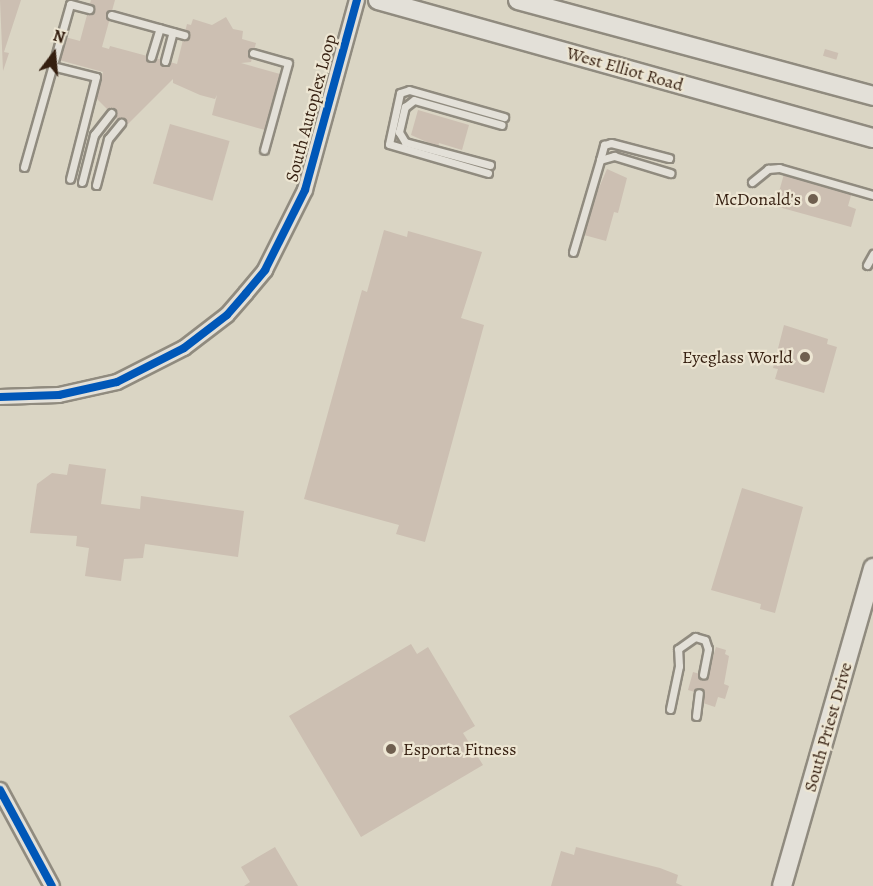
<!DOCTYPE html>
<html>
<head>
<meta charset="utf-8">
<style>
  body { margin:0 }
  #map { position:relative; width:873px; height:886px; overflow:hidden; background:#dad5c4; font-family:Alegreya,serif }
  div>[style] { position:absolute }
  .building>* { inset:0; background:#ccbfb2; transform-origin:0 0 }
  .roads { filter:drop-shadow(2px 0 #908b7f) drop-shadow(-2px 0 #908b7f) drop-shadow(0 2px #908b7f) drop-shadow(0 -2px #908b7f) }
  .service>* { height:7px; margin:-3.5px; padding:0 3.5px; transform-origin:3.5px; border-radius:3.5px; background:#e3e0d8 }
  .minor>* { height:14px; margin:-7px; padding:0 7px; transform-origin:7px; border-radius:7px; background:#e3e0d8 }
  .secondary>* { height:18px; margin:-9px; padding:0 9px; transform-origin:9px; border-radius:9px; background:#e3e0d8 }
  .cycleway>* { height:8px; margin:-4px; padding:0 4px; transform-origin:4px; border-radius:4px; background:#0057b8 }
  .dots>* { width:16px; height:16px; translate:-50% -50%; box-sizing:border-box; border:3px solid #ede6d3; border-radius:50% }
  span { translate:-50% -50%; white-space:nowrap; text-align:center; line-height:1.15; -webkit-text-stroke:4.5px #ede6d3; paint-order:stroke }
  .street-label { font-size:18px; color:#351f10 }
  .poi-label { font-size:18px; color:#351f10 }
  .right { translate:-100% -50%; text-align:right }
  .left { translate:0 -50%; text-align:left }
  .north { position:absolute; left:24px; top:24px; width:60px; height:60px; -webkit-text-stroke:4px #ede6d3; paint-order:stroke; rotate:16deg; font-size:16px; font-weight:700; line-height:24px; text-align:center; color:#351f10 }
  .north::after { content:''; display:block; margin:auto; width:21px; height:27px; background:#351f10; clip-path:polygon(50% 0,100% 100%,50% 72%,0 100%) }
</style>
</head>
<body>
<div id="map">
  <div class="building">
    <div style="clip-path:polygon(0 0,21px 0,4px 52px,9px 53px,3px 71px)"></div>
    <div style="clip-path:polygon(91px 0,115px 0,102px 47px,109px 49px,110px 46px,177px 64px,187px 24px,191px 25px,193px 19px,212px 25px,226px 17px,233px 29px,243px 31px,242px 39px,256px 43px,251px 62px,241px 63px,280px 74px,265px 130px,212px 115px,217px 95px,215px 99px,200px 95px,173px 83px,173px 79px,125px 127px,96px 98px,103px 72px,59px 60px,65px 37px,80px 41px)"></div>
    <div style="left:825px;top:49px;width:14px;height:7px;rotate:17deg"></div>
    <div style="clip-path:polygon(418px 110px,469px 125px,462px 150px,439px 143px,438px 147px,411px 135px)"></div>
    <div style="left:170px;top:124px;width:62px;height:62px;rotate:16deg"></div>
    <div style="clip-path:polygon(607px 169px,627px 178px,618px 213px,614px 212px,606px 241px,584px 235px,594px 189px,598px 190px)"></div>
    <div style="clip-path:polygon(784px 174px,852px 192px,848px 206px,856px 209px,851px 227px,775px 206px)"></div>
    <div style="clip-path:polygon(384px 230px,407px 237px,408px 231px,482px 252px,461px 318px,484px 325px,425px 542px,396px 534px,399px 525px,304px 499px,362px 290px,367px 292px)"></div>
    <div style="clip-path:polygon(784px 325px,828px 339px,827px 344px,837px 347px,824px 393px,775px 379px,778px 369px,773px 368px)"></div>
    <div style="clip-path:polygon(69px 464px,106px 469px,101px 504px,140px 509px,141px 496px,244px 511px,238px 557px,145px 544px,143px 558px,124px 559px,121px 581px,85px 576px,89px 548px,76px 546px,77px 536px,30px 533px,37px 484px,52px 473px,67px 475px)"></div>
    <div style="clip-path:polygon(742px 488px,803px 507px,775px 613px,760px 609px,761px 604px,711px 590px)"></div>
    <div style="clip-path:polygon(411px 644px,417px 654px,428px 647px,475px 726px,463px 733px,483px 765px,361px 837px,289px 716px)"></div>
    <div style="clip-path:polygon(716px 647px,726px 650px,725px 654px,729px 656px,724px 684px,729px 686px,725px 699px,718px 697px,715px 707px,703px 703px,705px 695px,688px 690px,693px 672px,707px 676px)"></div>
    <div style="clip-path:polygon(275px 847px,298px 886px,244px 886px,250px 882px,241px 867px)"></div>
    <div style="clip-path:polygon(576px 847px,660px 868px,678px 875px,676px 883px,683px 886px,551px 886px,561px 851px,574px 855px)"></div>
  </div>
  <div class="roads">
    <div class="service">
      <div style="left:111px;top:15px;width:76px;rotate:15.3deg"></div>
      <div style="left:253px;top:53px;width:36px;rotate:16deg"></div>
      <div style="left:288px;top:63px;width:90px;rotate:105.4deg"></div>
      <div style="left:151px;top:57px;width:30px;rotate:-73deg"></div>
      <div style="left:165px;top:61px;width:30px;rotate:-75deg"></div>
      <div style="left:52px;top:66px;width:45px;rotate:14deg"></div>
      <div style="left:96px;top:77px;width:105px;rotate:104.3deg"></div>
      <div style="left:600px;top:160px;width:16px;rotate:-75deg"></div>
      <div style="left:604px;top:145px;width:7px;rotate:-16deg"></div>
      <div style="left:611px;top:143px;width:60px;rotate:14.5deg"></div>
      <div style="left:490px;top:165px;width:88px;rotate:-164.9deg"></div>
      <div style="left:405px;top:142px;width:12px;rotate:-121deg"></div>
      <div style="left:399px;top:132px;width:26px;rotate:-77deg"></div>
      <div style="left:405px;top:107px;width:11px;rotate:-38deg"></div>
      <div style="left:414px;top:100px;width:91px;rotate:15.9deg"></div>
      <div style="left:24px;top:167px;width:169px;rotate:-74.2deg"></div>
      <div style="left:70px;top:4px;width:20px;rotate:15deg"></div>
      <div style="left:488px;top:173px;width:103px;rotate:-163.7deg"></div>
      <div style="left:389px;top:144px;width:52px;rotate:-77.8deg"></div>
      <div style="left:400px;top:93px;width:9px;rotate:-18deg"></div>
      <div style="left:409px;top:90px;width:99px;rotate:15.9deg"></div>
      <div style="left:82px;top:182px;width:49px;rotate:-75.7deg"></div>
      <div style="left:94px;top:135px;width:28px;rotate:-52deg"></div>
      <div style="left:752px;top:182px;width:21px;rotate:-39deg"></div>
      <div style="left:768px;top:169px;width:11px;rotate:-5deg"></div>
      <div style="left:779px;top:168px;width:98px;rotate:16deg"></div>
      <div style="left:96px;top:185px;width:48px;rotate:-75.4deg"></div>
      <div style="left:108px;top:139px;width:21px;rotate:-51deg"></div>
      <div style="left:573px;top:252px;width:96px;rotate:-73.6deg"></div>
      <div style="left:600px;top:160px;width:15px;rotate:-16deg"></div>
      <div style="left:614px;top:156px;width:59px;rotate:16.9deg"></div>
      <div style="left:867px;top:265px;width:13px;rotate:-61deg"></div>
      <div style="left:670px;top:709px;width:44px;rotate:-78.2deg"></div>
      <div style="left:679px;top:666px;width:17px;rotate:-93deg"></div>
      <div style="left:678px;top:649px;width:21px;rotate:-35deg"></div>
      <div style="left:695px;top:637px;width:10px;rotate:17deg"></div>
      <div style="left:705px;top:640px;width:9px;rotate:72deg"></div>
      <div style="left:708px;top:649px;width:26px;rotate:101deg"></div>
      <div style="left:696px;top:716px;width:23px;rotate:-83deg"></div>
    </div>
    <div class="minor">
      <div style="left:0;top:397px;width:59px;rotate:-1.9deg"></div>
      <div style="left:59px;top:395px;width:59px;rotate:-12.6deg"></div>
      <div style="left:117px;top:382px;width:75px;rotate:-26.9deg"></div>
      <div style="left:184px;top:348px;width:54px;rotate:-37.5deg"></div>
      <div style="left:227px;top:315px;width:29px;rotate:-49deg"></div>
      <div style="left:246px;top:293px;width:30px;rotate:-50deg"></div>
      <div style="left:265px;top:270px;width:89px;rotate:-63.4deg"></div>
      <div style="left:305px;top:190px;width:197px;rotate:-74.7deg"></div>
      <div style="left:0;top:790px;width:109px;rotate:61.6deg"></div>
    </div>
    <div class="secondary">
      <div style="left:378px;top:0;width:514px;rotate:15.58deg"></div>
      <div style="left:518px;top:0;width:368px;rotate:15.1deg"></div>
      <div style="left:782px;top:886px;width:331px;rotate:-74deg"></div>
    </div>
  </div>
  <div class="cycleway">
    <div style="left:0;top:397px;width:59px;rotate:-1.9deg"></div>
    <div style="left:59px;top:395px;width:59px;rotate:-12.6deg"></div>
    <div style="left:117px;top:382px;width:75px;rotate:-26.9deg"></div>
    <div style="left:184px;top:348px;width:54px;rotate:-37.5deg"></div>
    <div style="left:227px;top:315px;width:29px;rotate:-49deg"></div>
    <div style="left:246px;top:293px;width:30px;rotate:-50deg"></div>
    <div style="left:265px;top:270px;width:89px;rotate:-63.4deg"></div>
    <div style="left:305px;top:190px;width:197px;rotate:-74.7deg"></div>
    <div style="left:0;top:790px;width:109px;rotate:61.6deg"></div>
  </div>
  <div class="dots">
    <div style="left:813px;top:199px;background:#6f5f4f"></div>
    <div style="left:805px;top:357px;background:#6f5f4f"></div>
    <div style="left:391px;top:749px;background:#6f5f4f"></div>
  </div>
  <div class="street-label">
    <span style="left:625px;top:69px;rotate:16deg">West Elliot Road</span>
    <span style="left:311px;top:108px;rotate:-75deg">South Autoplex Loop</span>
    <span style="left:828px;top:727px;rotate:-74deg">South Priest Drive</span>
  </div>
  <div class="poi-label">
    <span class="right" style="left:801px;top:199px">McDonald's</span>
    <span class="right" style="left:793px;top:357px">Eyeglass World</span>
    <span class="left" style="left:403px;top:749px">Esporta Fitness</span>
  </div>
  <div class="north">N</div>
</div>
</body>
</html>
